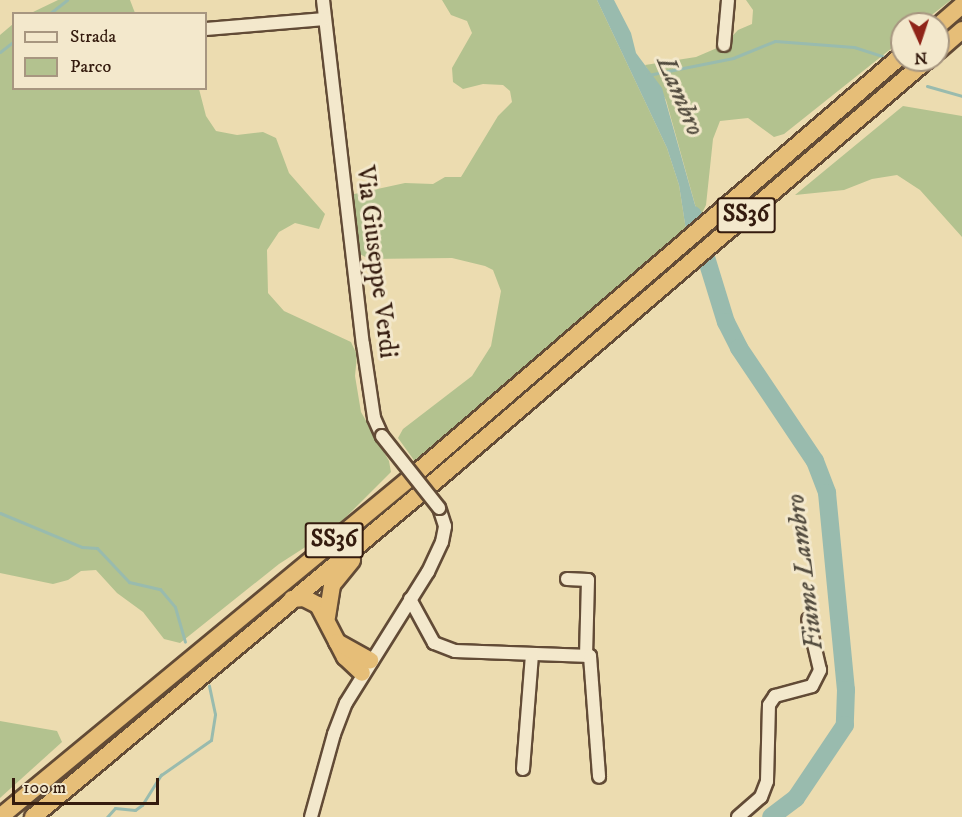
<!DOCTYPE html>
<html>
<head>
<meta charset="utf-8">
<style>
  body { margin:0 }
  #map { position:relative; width:962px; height:817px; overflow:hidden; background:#ecdcb0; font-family:"IM FELL DW Pica",serif }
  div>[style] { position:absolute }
  .green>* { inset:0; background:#b3c28f }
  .water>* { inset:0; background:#99bbae }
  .stream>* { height:3px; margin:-1.5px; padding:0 1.5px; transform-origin:1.5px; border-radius:1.5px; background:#99bbae }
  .river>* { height:18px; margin:-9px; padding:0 9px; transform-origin:9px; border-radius:9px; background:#99bbae }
  .roads { filter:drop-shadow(2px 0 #624b36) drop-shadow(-2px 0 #624b36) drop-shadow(0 2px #624b36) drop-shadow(0 -2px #624b36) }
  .minor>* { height:12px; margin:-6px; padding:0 6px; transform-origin:6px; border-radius:6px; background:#f3e8cc }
  .highway>* { height:16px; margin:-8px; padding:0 8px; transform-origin:8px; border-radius:8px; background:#e6be78 }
  .bridges { filter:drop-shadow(2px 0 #624b36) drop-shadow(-2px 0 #624b36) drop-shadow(0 2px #624b36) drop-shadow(0 -2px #624b36) }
  .minor-bridge>* { height:12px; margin:-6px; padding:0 6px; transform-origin:6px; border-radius:6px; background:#f3e8cc }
  span { translate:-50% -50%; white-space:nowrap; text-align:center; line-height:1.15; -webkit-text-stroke:6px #f3e8cc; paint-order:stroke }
  .shield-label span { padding:2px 4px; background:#f3e8cc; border:2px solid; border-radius:4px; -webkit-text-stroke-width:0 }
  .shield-label { font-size:24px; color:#341b0e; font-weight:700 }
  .street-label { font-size:26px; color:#341b0e }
  .water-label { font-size:27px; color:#524b3e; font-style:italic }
  .legend { position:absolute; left:12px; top:12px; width:195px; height:78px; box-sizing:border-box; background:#f3e8cc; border:2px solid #a79680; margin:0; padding:8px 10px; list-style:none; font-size:18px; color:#341b0e }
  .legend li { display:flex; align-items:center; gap:12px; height:30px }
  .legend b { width:30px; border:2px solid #a79680 }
  .north { position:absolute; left:890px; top:12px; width:60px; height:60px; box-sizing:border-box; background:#f3e8cc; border:2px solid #a79680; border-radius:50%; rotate:177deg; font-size:16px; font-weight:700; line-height:24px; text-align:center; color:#341b0e }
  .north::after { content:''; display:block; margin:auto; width:21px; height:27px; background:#8f2418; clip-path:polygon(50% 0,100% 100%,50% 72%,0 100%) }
  .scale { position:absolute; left:12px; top:778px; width:147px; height:27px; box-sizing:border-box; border:3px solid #341b0e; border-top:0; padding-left:8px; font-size:18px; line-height:21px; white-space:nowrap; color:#341b0e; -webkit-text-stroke:4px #f3e8cc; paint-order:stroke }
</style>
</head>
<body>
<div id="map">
  <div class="green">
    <div style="clip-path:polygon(58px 0,130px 0,135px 13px,31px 13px)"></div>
    <div style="clip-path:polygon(442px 0,597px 0,667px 148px,679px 185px,686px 230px,416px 463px,398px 438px,403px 429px,472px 376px,491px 346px,501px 291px,493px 270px,485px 266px,452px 258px,369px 259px,358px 253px,345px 196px,405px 183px,433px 184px,445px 177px,461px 177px,498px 116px,512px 102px,510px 91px,503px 85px,483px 84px,463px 89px,453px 82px,452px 68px,472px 33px,467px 21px,451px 15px)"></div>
    <div style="clip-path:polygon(746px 0,951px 0,920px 24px,902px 24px,902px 40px,784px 134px,774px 137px,748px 118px,720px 121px,713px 139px,706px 205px,699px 219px,666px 100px,645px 65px,696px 57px,724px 45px,738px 30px,752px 24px,753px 10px)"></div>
    <div style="clip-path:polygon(13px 24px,14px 88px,199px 89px,206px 116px,216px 131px,237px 135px,263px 132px,276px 138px,289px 173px,325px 214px,319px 229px,295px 223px,279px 232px,267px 250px,268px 293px,284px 311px,351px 342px,357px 355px,355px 376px,361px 412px,389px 461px,391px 472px,335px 528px,279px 564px,180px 643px,164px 639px,143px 612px,117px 593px,96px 570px,81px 571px,68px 580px,53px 584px,0 573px,0 35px)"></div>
    <div style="clip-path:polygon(903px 106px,962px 116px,962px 237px,920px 190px,897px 175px,872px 179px,844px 190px,795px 195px)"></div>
    <div style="clip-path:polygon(0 721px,57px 731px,62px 742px,0 798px)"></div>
  </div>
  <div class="water">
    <div style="clip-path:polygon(597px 0,614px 0,631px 33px,636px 53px,662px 88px,699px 219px,686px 230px,679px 185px,667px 148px)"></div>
  </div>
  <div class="stream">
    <div style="left:49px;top:14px;width:23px;rotate:-38deg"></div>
    <div style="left:0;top:52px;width:18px;rotate:-38deg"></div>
    <div style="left:648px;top:75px;width:87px;rotate:-11.3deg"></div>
    <div style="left:733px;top:58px;width:45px;rotate:-22deg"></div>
    <div style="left:775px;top:41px;width:79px;rotate:4.3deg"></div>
    <div style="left:854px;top:47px;width:33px;rotate:18deg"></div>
    <div style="left:927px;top:86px;width:36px;rotate:16deg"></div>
    <div style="left:0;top:513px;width:89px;rotate:22.5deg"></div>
    <div style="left:82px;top:547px;width:15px;rotate:4deg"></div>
    <div style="left:97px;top:548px;width:47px;rotate:46.7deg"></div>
    <div style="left:129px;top:582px;width:32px;rotate:13deg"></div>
    <div style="left:160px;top:589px;width:23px;rotate:50deg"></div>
    <div style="left:175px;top:607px;width:36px;rotate:74deg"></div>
    <div style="left:107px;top:817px;width:12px;rotate:-48deg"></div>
    <div style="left:115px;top:808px;width:20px;rotate:6deg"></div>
    <div style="left:135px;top:810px;width:9px;rotate:-36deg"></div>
    <div style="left:142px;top:805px;width:36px;rotate:-58deg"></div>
    <div style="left:161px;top:775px;width:61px;rotate:-35deg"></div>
    <div style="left:211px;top:740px;width:26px;rotate:-81deg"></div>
    <div style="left:215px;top:714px;width:29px;rotate:-102deg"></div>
  </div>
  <div class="river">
    <div style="left:693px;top:215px;width:112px;rotate:72.9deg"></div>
    <div style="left:726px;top:322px;width:29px;rotate:63deg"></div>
    <div style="left:739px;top:348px;width:136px;rotate:56.1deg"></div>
    <div style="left:815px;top:461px;width:34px;rotate:69deg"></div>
    <div style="left:827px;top:493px;width:198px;rotate:84.5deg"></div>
    <div style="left:846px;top:690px;width:35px;rotate:92deg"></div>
    <div style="left:845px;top:725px;width:88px;rotate:123.9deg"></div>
    <div style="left:796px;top:798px;width:31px;rotate:143deg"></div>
  </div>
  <div class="roads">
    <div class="minor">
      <div style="left:323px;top:0;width:346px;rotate:83.4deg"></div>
      <div style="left:363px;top:344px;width:75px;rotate:81.5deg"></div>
      <div style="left:374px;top:418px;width:20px;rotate:66deg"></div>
      <div style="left:206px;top:29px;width:119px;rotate:-4.8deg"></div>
      <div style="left:724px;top:45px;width:45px;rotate:-84.9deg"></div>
      <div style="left:567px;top:579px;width:21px;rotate:3deg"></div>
      <div style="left:588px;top:580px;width:76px;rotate:91.5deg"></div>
      <div style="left:410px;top:599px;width:50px;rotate:61.4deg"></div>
      <div style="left:434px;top:643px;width:22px;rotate:21deg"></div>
      <div style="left:455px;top:651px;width:135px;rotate:2.1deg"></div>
      <div style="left:590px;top:656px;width:121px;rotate:85.7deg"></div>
      <div style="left:523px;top:769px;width:115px;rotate:-85.5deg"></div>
      <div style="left:311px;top:817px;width:86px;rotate:-74.5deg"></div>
      <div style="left:334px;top:734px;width:33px;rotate:-69deg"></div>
      <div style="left:346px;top:703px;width:155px;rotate:-58deg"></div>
      <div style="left:428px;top:572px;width:33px;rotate:-65deg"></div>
      <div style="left:442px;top:542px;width:16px;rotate:-79deg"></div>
      <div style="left:445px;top:526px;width:19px;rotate:-108deg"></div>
      <div style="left:738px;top:817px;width:30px;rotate:-41deg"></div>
      <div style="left:761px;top:797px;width:17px;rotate:-69deg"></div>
      <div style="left:767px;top:781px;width:76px;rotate:-88.5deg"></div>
      <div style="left:769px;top:705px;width:11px;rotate:-56deg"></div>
      <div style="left:775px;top:696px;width:38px;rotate:-15deg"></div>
      <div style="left:812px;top:686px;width:18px;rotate:-63deg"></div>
      <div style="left:820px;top:670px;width:52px;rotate:-103.2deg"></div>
    </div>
    <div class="highway">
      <div style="left:938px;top:26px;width:32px;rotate:-41deg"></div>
      <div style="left:938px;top:51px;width:32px;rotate:-41deg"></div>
      <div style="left:292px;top:599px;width:12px;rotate:-5deg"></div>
      <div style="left:304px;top:598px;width:16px;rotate:27deg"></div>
      <div style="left:318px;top:605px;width:59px;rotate:62.6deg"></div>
      <div style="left:345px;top:657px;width:23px;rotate:43deg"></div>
      <div style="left:327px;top:617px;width:32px;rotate:-81deg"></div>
      <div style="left:332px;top:585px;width:32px;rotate:-51deg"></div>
      <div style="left:337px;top:642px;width:38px;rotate:29deg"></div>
      <div style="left:0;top:817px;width:546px;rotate:-39.58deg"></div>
      <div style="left:421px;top:469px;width:635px;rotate:-40.72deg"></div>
      <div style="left:33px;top:817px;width:530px;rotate:-39.87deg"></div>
      <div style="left:440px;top:477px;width:641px;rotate:-40.57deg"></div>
    </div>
  </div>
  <div class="bridges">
    <div class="minor-bridge">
      <div style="left:382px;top:436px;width:92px;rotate:51.6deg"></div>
    </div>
  </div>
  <div class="shield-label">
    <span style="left:746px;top:215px">SS36</span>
    <span style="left:334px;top:540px">SS36</span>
  </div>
  <div class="street-label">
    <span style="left:376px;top:262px;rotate:83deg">Via Giuseppe Verdi</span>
  </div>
  <div class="water-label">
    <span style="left:680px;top:96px;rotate:67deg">Lambro</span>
    <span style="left:805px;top:572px;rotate:-97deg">Fiume Lambro</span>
  </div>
  <ul class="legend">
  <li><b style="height:8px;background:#f3e8cc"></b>Strada</li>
  <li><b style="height:16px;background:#b3c28f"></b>Parco</li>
  </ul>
  <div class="north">N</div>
  <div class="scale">100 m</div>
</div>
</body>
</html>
